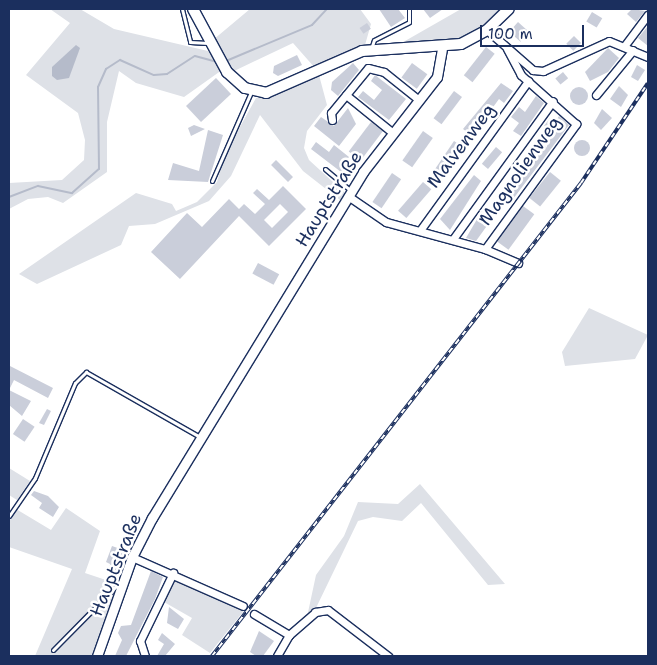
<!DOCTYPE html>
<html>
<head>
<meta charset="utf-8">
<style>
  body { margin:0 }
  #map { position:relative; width:657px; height:665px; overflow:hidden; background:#fff; font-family:"Shantell Sans",sans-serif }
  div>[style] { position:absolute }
  .green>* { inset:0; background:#dee1e7 }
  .water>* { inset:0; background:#b5bbca }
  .stream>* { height:2px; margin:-1px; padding:0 1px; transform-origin:1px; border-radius:1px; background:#b5bbca }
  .building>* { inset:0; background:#caceda; transform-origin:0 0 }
  .round { border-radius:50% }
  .roads { filter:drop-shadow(1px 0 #1b2f5e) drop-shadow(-1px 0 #1b2f5e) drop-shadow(0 1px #1b2f5e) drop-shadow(0 -1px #1b2f5e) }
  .service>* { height:3px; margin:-1.5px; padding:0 1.5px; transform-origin:1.5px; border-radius:1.5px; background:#fff }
  .minor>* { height:7px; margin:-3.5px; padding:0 3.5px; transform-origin:3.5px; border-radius:3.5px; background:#fff }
  .tertiary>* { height:9px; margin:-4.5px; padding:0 4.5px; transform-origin:4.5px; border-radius:4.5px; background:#fff }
  .secondary>* { height:10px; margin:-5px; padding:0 5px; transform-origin:5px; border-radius:5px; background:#fff }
  .rail>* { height:4px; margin-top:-2px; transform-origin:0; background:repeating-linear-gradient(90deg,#fff 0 5.5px,#1b2f5e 0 11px); box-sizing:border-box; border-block:1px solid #1b2f5e }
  span { translate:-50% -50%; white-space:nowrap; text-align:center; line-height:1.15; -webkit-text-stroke:5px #fff; paint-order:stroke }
  .street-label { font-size:18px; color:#1b2f5e }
  .frame { position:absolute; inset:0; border:10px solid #1b2f5e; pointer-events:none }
  .scale { position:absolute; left:480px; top:25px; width:104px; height:22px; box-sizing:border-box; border:2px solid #1b2f5e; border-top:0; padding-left:6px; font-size:15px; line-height:18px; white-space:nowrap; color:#1b2f5e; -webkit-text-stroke:4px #fff; paint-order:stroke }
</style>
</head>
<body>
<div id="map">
  <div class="green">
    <div style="clip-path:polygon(50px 9px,80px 9px,114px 29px,208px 51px,222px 70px,184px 97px,136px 83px,119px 71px,107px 122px,107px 172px,63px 203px,48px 197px,28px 199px,9px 209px,9px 183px,62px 180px,84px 160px,85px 140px,78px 113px,26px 75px,70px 23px)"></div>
    <div style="clip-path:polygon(250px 9px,360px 9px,371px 24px,365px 45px,315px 68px,293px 43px,232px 72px,213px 40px)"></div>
    <div style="clip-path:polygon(461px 9px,505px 9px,470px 38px,443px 45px,398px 45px)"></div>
    <div style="clip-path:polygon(319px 75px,327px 105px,307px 131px,304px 148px,309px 160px,345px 193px,340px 200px,303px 171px,260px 115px,231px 176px,209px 201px,155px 224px,129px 226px,121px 245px,37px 284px,19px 274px,136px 193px,172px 204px,176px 211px,197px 202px,217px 182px,225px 154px,256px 98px,270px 97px)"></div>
    <div style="clip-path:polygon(589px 308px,648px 335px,635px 359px,565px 366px,562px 352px)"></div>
    <div style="clip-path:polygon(9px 468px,30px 481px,17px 500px,9px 495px)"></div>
    <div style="clip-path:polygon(420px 484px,505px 584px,488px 585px,421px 503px,402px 521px,373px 517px,358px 521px,315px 610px,307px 617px,316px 575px,344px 536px,358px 502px,398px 504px)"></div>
    <div style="clip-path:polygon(66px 508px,100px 531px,85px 573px,118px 584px,93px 656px,35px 656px,72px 569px,9px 547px,9px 520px,16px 509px,51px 530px)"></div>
    <div style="clip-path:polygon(180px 573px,247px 607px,210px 653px,182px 635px,192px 618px,164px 602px)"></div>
  </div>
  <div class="water">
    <div style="clip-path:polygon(76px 45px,80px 48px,69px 78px,57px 80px,52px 76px,52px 67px)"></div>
  </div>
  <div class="stream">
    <div style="left:226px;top:61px;width:93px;rotate:-22.7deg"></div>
    <div style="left:312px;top:25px;width:22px;rotate:-47deg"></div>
    <div style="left:9px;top:197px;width:31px;rotate:-21deg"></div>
    <div style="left:38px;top:186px;width:35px;rotate:12deg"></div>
    <div style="left:72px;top:193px;width:36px;rotate:-42deg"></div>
    <div style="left:99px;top:169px;width:82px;rotate:-90.7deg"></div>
    <div style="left:98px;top:87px;width:20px;rotate:-66deg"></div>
    <div style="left:106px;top:69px;width:17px;rotate:-33deg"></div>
    <div style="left:120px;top:60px;width:37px;rotate:24deg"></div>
    <div style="left:154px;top:75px;width:13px;rotate:-4deg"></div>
    <div style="left:167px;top:74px;width:33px;rotate:-33deg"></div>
    <div style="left:195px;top:56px;width:24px;rotate:15deg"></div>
  </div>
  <div class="building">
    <div style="clip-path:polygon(379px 9px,398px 9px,405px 18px,391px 27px)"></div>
    <div style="clip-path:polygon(423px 9px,443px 9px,430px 18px)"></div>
    <div style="clip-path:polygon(632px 9px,645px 11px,636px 22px,627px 14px)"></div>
    <div style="left:592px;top:12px;width:12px;height:11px;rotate:31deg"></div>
    <div style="left:518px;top:22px;width:15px;height:13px;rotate:42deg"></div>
    <div style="left:367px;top:23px;width:7px;height:9px;rotate:56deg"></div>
    <div style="clip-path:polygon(648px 26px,648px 46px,638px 38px)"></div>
    <div style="left:574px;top:36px;width:10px;height:11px;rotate:45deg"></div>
    <div style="left:486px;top:47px;width:11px;height:36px;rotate:38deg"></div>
    <div style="clip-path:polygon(608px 48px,619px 58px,608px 72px,590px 81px,585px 72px)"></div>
    <div style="clip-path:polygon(297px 55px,302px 65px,278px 76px,273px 73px,274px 66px)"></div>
    <div style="clip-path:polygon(353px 63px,359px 70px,338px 96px,331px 90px,332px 82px)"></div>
    <div style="left:412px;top:63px;width:19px;height:18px;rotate:36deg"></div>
    <div style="clip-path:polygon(637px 65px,645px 70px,638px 81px,631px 77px)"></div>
    <div style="left:563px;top:72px;width:8px;height:10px;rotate:50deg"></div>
    <div style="clip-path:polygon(375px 75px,406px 99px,389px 120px,358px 97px,363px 91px,374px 100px,382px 90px,371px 81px)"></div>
    <div style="left:216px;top:78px;width:22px;height:41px;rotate:47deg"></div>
    <div style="clip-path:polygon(501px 83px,513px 91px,504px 103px,499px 99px,472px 136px,463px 129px)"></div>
    <div style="clip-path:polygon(619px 86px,628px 95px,621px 107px,610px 99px)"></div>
    <div class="round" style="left:570px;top:87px;width:18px;height:18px"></div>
    <div style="left:454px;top:91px;width:10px;height:34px;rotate:37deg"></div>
    <div style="clip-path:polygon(536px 96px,544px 103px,521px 136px,513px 131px,519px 123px,511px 117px,519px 107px,525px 112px)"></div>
    <div style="clip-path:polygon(348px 108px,356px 124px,339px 146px,314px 126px,321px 117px,334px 126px)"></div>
    <div style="clip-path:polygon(602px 109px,612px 118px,601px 130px,594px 123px)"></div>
    <div style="clip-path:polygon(559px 116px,569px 125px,510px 203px,501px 194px,545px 140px,548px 142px,554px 134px,544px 126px,550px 118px,555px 122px)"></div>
    <div style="left:371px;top:122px;width:15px;height:37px;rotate:37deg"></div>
    <div style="clip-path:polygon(194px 125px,205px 129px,191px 136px,188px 128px)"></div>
    <div style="clip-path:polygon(208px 130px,223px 135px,208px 182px,168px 180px,173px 163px,199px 171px)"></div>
    <div style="left:423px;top:131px;width:12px;height:36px;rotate:35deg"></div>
    <div class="round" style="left:574px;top:140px;width:16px;height:16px"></div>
    <div style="left:454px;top:141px;width:11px;height:38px;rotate:34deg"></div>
    <div style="clip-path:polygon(316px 142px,329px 152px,334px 145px,349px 157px,345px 162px,351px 167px,345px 175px,311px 149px)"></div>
    <div style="left:496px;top:147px;width:8px;height:22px;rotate:40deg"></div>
    <div style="left:276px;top:160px;width:24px;height:7px;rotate:45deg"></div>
    <div style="left:550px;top:172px;width:14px;height:33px;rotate:39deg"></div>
    <div style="left:392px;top:173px;width:11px;height:35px;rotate:34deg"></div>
    <div style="clip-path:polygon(474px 175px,481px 181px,450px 230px,440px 219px)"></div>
    <div style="left:423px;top:182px;width:11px;height:38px;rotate:41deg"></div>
    <div style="clip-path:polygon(evenodd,283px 186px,306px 209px,269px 246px,239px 216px,180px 279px,151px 252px,187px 213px,202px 227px,229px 199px,239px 209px,244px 204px,255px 214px,265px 204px,253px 193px,257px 189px,269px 200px,283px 186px,280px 204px,288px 212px,272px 228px,264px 220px,280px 204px)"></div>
    <div style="left:523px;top:206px;width:14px;height:44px;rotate:36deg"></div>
    <div style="clip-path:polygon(483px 209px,494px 216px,476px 241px,466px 238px)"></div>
    <div style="left:258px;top:263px;width:24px;height:12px;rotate:28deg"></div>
    <div style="clip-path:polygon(10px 366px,53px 388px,48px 398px,14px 380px,9px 390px,31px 401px,22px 416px,9px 405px,9px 369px)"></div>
    <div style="clip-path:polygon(47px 409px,51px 411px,44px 425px,39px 423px)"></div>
    <div style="left:23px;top:419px;width:14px;height:18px;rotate:34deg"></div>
    <div style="clip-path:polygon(34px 491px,48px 496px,59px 507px,53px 517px,39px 508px,42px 503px,31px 495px)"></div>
    <div style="clip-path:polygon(112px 546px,126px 551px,116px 576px,109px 573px,110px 564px,106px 562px)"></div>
    <div style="clip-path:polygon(151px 571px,163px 577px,155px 599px,126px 656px,115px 656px,122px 640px,118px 633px,121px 626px,131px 625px)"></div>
    <div style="clip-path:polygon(169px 607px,184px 619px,178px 629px,167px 623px)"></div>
    <div style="clip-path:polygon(259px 631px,274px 641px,263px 656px,256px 656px,250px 652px)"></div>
    <div style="clip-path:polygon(162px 633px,175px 644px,165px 656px,157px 656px,164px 644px,158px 640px)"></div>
  </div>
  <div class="roads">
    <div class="service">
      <div style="left:182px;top:9px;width:34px;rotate:76deg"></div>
      <div style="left:190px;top:42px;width:18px;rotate:3deg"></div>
      <div style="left:371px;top:49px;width:9px;rotate:-72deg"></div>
      <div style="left:374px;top:40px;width:39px;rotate:-27deg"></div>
      <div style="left:409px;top:22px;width:13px;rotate:-90deg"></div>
      <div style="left:325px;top:169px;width:34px;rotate:40deg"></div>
      <div style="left:212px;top:181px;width:97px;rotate:-66.3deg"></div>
      <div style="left:9px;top:516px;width:46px;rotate:-55.6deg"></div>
      <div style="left:35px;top:478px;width:103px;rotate:-67.2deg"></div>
      <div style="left:75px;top:383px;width:16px;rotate:-45deg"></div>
      <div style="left:86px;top:372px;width:131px;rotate:29.7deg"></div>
      <div style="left:53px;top:650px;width:95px;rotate:-45.4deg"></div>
    </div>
    <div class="minor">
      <div style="left:487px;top:30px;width:61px;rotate:41deg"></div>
      <div style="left:533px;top:70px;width:10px;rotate:6deg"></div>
      <div style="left:543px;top:71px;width:72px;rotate:-24.4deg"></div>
      <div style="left:609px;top:41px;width:42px;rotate:22.3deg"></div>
      <div style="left:625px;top:45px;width:38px;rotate:-53deg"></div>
      <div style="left:346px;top:95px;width:60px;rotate:39deg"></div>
      <div style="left:596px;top:95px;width:58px;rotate:-50.6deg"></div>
      <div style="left:332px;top:120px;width:7px;rotate:-98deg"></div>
      <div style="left:331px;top:113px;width:58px;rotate:-50.6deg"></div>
      <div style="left:368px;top:68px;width:16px;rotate:14deg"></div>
      <div style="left:384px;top:72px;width:45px;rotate:38.7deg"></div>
      <div style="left:348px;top:196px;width:46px;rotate:34.4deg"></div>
      <div style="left:386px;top:222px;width:103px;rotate:15.3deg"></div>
      <div style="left:485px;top:249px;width:36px;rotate:23deg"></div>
      <div style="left:421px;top:229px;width:183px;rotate:-54.1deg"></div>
      <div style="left:453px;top:239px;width:170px;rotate:-54.1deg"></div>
      <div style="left:485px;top:249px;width:155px;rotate:-53.9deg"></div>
      <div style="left:576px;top:124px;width:74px;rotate:-138.3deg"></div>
      <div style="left:521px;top:75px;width:30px;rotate:-118deg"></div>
      <div style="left:132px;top:557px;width:121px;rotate:23.8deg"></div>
      <div style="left:254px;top:614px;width:41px;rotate:31deg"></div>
      <div style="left:289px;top:635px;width:24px;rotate:120deg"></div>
      <div style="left:289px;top:635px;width:35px;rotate:-41deg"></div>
      <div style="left:315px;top:612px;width:13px;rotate:-9deg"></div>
      <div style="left:328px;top:610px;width:76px;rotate:37.5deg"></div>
      <div style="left:145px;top:656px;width:16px;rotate:-108deg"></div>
      <div style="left:140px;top:641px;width:76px;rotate:-64.1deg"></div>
    </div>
    <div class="tertiary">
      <div style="left:97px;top:656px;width:105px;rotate:-70.5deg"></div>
      <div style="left:132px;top:557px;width:44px;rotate:-62.9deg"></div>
      <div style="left:152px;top:518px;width:405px;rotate:-58.6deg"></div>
      <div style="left:363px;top:172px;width:120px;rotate:-52.1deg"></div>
      <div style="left:437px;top:77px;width:28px;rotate:-80deg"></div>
    </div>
    <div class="secondary">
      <div style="left:193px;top:9px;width:72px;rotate:61.6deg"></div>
      <div style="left:227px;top:72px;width:24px;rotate:42deg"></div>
      <div style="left:245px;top:88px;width:22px;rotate:13deg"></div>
      <div style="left:266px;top:93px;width:105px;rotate:-23.6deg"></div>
      <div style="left:362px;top:51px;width:99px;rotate:-4deg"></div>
      <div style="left:461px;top:44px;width:30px;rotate:-28deg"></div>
      <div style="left:487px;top:30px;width:30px;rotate:-44deg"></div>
    </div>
  </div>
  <div class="rail">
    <div style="left:212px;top:656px;width:600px;rotate:-52.04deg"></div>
    <div style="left:581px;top:183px;width:120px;rotate:-56.2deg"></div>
  </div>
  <div class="street-label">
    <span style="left:461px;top:146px;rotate:-53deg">Malvenweg</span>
    <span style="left:520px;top:171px;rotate:-55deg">Magnolienweg</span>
    <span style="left:329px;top:199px;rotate:-58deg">Hauptstraße</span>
    <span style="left:116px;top:565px;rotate:-68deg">Hauptstraße</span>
  </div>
  <div class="frame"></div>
  <div class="scale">100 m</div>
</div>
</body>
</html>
